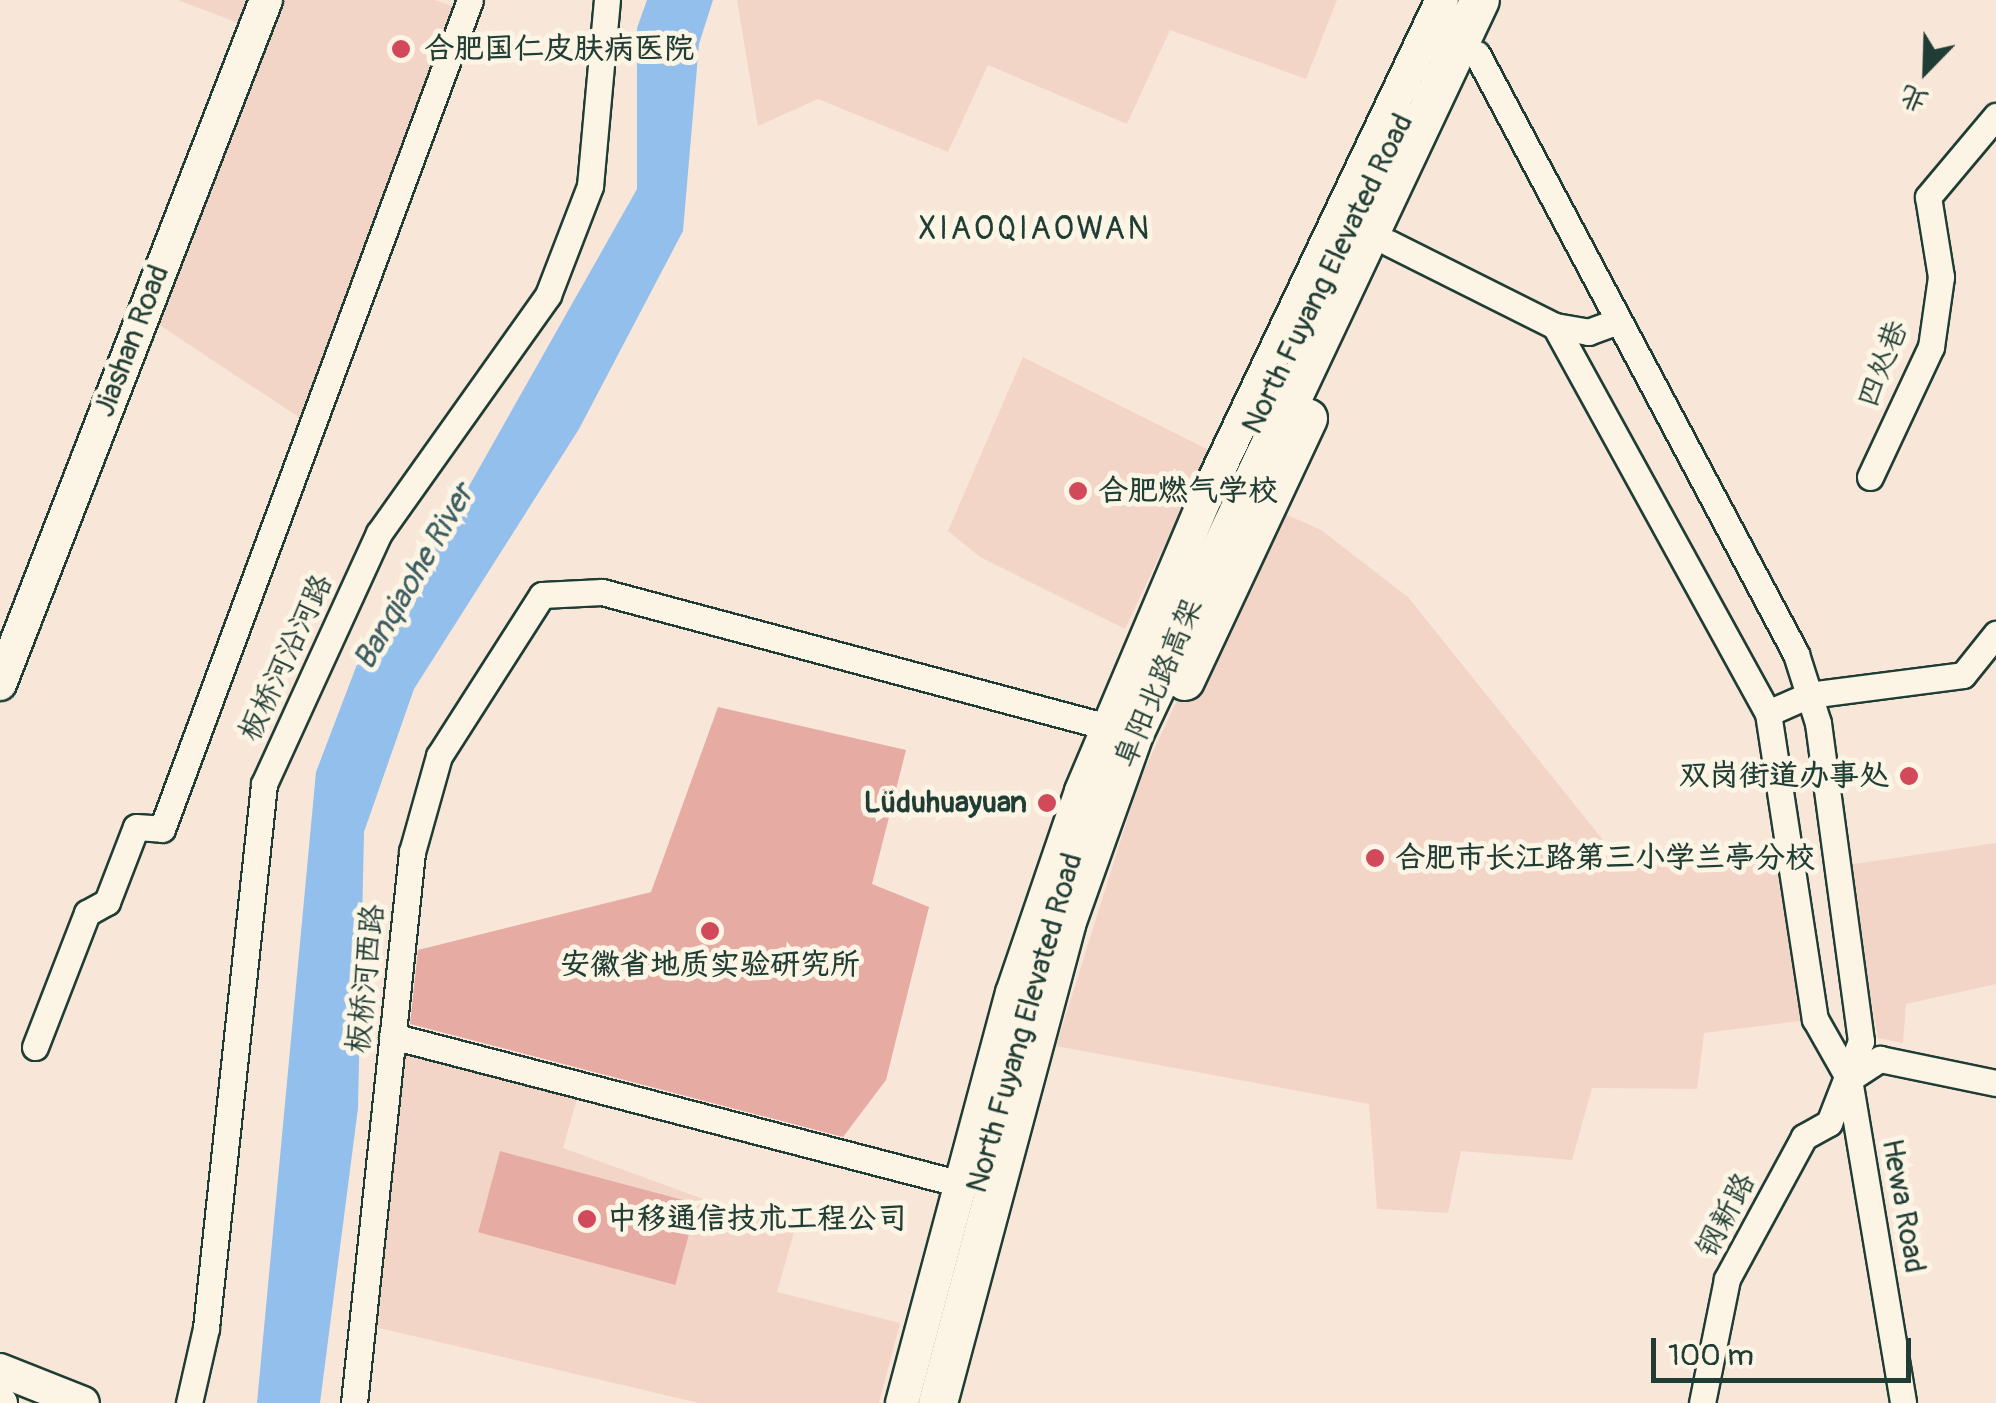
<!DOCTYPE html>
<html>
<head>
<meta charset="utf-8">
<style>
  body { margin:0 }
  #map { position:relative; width:1996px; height:1403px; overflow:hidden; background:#f8e6d8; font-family:Pangolin,"LXGW WenKai TC",sans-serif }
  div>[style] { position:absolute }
  .built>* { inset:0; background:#f3d5c8 }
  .water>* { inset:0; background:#93bfec }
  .building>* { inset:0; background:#e6aca4; transform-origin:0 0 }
  .roads { filter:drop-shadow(2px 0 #1f3d34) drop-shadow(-2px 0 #1f3d34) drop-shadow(0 2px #1f3d34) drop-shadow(0 -2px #1f3d34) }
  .minor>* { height:25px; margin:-12.5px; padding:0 12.5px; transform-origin:12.5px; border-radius:12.5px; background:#fcf5e5 }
  .major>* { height:32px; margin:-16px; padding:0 16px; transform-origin:16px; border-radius:16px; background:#fcf5e5 }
  .highway>* { height:38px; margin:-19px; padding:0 19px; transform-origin:19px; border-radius:19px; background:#fcf5e5 }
  .dots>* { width:28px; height:28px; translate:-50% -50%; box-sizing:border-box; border:5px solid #fcf5e5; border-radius:50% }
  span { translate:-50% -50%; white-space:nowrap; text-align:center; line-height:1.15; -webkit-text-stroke:10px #fcf5e5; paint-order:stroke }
  .poi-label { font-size:30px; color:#1f3d34; font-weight:700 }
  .left { translate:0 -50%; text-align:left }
  .right { translate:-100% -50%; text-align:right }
  .street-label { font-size:30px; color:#1f3d34 }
  .neighbourhood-label { font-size:32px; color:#1f3d34; letter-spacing:2.5px }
  .water-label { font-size:32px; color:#3c5e62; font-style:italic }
  .north { position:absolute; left:1876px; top:20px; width:100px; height:100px; -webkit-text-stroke:8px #fcf5e5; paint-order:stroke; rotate:203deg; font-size:28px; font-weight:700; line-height:40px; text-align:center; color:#1f3d34 }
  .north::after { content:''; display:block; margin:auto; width:35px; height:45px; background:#1f3d34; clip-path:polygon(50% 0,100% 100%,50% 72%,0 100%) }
  .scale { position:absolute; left:1651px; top:1338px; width:260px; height:45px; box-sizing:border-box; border:5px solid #1f3d34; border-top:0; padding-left:12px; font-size:30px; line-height:35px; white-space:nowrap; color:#1f3d34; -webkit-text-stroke:8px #fcf5e5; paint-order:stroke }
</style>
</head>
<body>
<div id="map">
  <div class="built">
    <div style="clip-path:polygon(178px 0,435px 0,466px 11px,312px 426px,143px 314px,254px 29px)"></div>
    <div style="clip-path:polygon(737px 0,1337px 0,1306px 79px,1170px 30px,1127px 124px,988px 65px,948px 152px,818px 99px,758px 126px)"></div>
    <div style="clip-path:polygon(1023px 357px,1209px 450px,1125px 629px,980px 557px,948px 531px)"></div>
    <div style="clip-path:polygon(1267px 506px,1321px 530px,1408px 597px,1603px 840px,1649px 863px,1790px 853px,1815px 1019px,1704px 1033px,1697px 1089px,1592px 1088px,1572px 1160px,1461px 1151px,1448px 1213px,1377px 1209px,1369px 1104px,1056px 1046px,1139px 782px)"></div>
    <div style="clip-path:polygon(1996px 843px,1996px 984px,1906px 1004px,1903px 1043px,1878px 1038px,1847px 865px)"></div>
    <div style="clip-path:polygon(392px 1036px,581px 1085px,563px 1148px,794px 1232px,777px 1292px,900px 1323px,879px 1403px,699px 1403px,371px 1326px)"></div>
  </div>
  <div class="water">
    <div style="clip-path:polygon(647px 0,713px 0,699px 44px,683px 231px,579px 429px,414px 689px,364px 832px,358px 1108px,320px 1403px,257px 1403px,316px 772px,364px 646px,460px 502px,637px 189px,637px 28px)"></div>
  </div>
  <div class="building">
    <div style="clip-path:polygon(718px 707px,906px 750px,872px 884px,929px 907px,886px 1080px,843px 1137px,410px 1024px,418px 950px,651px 892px)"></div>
    <div style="left:500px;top:1151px;width:204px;height:84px;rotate:15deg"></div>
  </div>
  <div class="roads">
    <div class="minor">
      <div style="left:1477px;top:54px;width:680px;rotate:62deg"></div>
      <div style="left:1796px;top:654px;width:72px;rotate:72.3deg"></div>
      <div style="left:1818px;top:723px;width:321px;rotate:82.3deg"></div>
      <div style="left:1861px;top:1041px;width:88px;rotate:111.3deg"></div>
      <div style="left:1829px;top:1123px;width:29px;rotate:151deg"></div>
      <div style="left:1804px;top:1137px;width:162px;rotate:118.5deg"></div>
      <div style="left:1727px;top:1279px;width:126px;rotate:101.4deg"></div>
      <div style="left:1389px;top:243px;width:186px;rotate:26.6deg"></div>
      <div style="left:1555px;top:326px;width:442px;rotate:61.2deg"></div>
      <div style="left:1768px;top:713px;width:310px;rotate:81.3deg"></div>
      <div style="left:1815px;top:1019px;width:69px;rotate:60.5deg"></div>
      <div style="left:1849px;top:1079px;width:328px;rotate:80.5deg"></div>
      <div style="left:1555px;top:326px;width:34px;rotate:10deg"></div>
      <div style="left:1588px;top:332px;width:32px;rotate:-20deg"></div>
      <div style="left:1870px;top:477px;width:144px;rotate:-64.9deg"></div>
      <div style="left:1931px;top:347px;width:71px;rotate:-81.9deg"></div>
      <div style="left:1941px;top:277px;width:81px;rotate:-99.2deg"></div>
      <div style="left:1928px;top:197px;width:106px;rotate:-50deg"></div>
      <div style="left:1768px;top:713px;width:45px;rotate:-23.7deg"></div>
      <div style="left:1809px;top:695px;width:155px;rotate:-7.4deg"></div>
      <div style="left:1963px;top:675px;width:53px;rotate:-51.2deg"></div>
      <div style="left:392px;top:1036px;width:588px;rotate:14.58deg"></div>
      <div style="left:35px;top:1047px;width:144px;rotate:-68.8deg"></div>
      <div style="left:87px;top:913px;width:23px;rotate:-29deg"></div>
      <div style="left:107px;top:902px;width:80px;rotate:-68.9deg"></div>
      <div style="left:136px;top:827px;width:26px;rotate:4deg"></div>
      <div style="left:162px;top:829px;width:884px;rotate:-69.62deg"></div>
      <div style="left:1849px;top:1079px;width:37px;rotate:-33deg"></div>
      <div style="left:1880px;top:1059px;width:118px;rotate:11.7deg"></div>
      <div style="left:189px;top:1403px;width:77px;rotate:-77.2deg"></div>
      <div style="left:206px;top:1328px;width:547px;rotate:-83.91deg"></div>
      <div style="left:264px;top:784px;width:276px;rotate:-65.4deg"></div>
      <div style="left:379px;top:533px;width:292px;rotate:-54.6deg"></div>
      <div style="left:548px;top:295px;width:117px;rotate:-68.9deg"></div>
      <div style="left:590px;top:186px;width:187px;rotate:-84.8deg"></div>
      <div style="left:354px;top:1403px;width:554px;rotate:-83.99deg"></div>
      <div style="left:412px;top:852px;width:100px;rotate:-74.3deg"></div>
      <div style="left:439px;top:756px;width:191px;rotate:-57.4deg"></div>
      <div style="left:542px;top:595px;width:60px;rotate:-2.9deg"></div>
      <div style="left:602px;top:592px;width:524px;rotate:14.94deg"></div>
    </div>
    <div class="major">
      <div style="left:0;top:684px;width:734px;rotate:-68.75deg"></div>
      <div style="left:0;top:1370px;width:89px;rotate:21.7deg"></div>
      <div style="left:0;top:1403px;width:1px"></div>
      <div style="left:902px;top:1403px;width:424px;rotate:-75deg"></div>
      <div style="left:1012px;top:993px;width:213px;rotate:-71.1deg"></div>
      <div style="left:1081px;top:791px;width:313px;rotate:-67deg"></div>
      <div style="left:1203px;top:503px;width:557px;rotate:-64.59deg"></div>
    </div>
    <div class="highway">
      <div style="left:1185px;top:681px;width:290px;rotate:-64.9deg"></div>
      <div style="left:938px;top:1403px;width:496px;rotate:-75deg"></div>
      <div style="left:1066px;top:924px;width:202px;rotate:-70.3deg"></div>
      <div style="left:1134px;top:734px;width:811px;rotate:-64.76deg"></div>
    </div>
  </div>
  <div class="dots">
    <div style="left:401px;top:49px;background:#d1495b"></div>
    <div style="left:1078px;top:491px;background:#d1495b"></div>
    <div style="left:1909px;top:776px;background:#d1495b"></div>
    <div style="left:1047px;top:803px;background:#d1495b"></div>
    <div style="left:1375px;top:858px;background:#d1495b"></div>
    <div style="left:710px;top:931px;background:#d1495b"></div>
    <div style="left:587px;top:1219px;background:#d1495b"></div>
  </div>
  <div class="poi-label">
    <span class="left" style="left:424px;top:49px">合肥国仁皮肤病医院</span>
    <span class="left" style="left:1098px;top:491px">合肥燃气学校</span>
    <span class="right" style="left:1889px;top:776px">双岗街道办事处</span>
    <span class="right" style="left:1027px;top:803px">Lüduhuayuan</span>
    <span class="left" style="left:1395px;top:858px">合肥市长江路第三小学兰亭分校</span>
    <span style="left:710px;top:965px">安徽省地质实验研究所</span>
    <span class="left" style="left:607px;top:1219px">中移通信技术工程公司</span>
  </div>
  <div class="street-label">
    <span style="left:1328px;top:274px;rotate:-64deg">North Fuyang Elevated Road</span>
    <span style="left:132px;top:341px;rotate:-69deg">Jiashan Road</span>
    <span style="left:1883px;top:364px;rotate:-69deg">四处巷</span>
    <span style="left:286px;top:658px;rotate:-65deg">板桥河沿河路</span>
    <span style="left:1159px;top:683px;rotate:-67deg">阜阳北路高架</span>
    <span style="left:366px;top:979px;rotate:-84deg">板桥河西路</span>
    <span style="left:1025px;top:1023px;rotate:-74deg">North Fuyang Elevated Road</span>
    <span style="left:1903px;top:1206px;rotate:80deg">Hewa Road</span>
    <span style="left:1726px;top:1215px;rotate:-62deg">钢新路</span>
  </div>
  <div class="neighbourhood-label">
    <span style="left:1035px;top:229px">XIAOQIAOWAN</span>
  </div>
  <div class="water-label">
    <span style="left:414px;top:577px;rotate:-60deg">Banqiaohe River</span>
  </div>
  <div class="north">北</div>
  <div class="scale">100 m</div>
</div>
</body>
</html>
